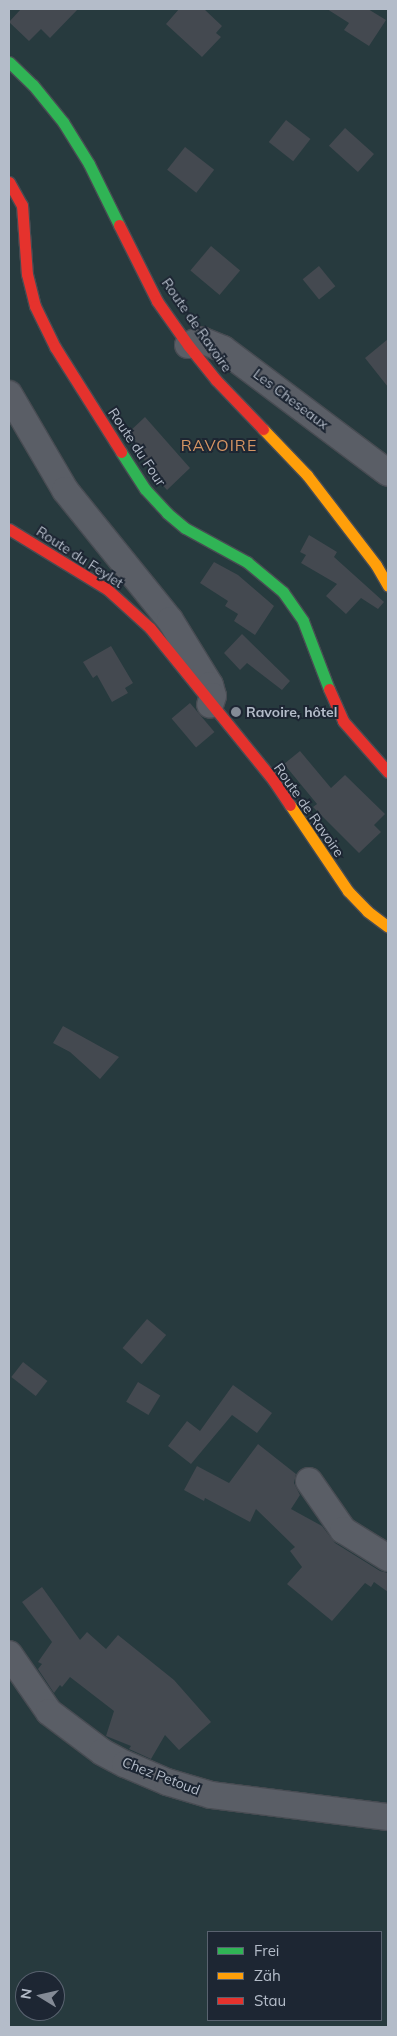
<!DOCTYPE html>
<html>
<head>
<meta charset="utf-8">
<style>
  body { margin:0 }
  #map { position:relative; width:397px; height:2036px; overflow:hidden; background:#2a3038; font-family:Mulish,sans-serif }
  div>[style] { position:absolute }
  .green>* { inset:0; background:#273a3e }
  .building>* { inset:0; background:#444950; transform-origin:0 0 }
  .roads { filter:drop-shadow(1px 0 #484c53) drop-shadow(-1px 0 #484c53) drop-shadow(0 1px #484c53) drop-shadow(0 -1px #484c53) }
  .street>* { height:26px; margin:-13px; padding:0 13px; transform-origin:13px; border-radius:13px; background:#5a5e66 }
  .fast>* { height:11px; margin:-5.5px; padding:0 5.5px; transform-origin:5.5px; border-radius:5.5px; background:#30b455 }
  .slow>* { height:11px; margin:-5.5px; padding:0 5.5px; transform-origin:5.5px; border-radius:5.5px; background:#ff9f0a }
  .jam>* { height:11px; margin:-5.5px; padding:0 5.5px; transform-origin:5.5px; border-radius:5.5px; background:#e5322d }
  .dots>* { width:14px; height:14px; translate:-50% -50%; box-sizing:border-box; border:2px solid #1d2633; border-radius:50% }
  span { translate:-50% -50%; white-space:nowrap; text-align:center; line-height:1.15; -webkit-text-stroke:4px #1d2633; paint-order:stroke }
  .street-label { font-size:14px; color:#b4bcc9 }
  .poi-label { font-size:14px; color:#b4bcc9; font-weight:700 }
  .left { translate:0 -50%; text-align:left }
  .quarter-label { font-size:16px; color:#d59563; letter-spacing:1px }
  .frame { position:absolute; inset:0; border:10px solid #b4bcc9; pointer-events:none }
  .legend { position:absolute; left:207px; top:1931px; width:175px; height:90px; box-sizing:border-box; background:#1d2633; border:1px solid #59626f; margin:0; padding:6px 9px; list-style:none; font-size:15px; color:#b4bcc9 }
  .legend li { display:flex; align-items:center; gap:10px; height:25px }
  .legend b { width:25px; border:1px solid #59626f }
  .north { position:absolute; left:15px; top:1971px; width:50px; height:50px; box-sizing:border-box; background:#1d2633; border:1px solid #59626f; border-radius:50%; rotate:279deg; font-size:14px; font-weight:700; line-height:20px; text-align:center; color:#b4bcc9 }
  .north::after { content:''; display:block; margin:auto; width:18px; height:22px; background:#848b96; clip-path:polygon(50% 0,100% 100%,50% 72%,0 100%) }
</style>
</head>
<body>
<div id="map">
  <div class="green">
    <div style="clip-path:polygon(evenodd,9px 9px,388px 9px,388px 2027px,9px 2027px,9px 9px,208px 1932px,381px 1932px,381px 2020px,208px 2020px,208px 1932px,9px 9px,25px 1981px,55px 1981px,55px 2011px,25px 2011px,25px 1981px)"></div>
  </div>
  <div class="building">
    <div style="clip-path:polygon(21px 9px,78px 9px,50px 38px,41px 29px,29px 41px,9px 22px)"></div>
    <div style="clip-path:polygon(179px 9px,204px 9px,222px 26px,216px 33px,221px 37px,202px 57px,166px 24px)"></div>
    <div style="clip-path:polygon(327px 9px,368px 9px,386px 20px,369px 46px,344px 30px,349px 23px)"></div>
    <div style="left:286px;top:120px;width:31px;height:28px;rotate:38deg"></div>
    <div style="left:345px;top:128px;width:39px;height:24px;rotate:42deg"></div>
    <div style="left:185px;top:147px;width:37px;height:29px;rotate:38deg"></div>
    <div style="left:211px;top:246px;width:38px;height:32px;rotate:40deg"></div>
    <div style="left:319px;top:266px;width:26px;height:21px;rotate:51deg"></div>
    <div style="clip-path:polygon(388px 339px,388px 387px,365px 358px)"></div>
    <div style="clip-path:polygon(145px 417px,190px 468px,167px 490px,157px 479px,133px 443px,136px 441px,128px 433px)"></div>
    <div style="clip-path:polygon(309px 535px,337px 552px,334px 557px,384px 602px,378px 609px,361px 598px,346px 614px,326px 596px,337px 584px,301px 563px,306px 555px,300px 552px)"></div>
    <div style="clip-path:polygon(214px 562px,238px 575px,274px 606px,255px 635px,234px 621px,238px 614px,225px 606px,228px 601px,200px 583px)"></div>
    <div style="clip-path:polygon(242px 634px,290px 681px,282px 690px,247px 663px,240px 670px,224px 653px)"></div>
    <div style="clip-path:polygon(111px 646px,133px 683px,125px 688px,128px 693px,112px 702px,97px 675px,93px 678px,83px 662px)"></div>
    <div style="left:190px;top:703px;width:38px;height:24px;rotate:50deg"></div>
    <div style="clip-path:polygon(300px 751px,331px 788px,345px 775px,385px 814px,374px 825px,381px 832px,359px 853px,313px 807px,317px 804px,284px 764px)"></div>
    <div style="clip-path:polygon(63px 1026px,119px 1057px,100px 1079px,70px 1052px,53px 1043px)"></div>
    <div style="left:147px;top:1319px;width:25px;height:38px;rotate:40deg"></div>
    <div style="left:23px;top:1362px;width:31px;height:19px;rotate:38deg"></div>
    <div style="left:138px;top:1382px;width:26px;height:23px;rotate:31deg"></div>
    <div style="clip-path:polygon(233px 1385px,272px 1413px,257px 1433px,232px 1415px,191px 1464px,168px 1446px,187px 1421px,200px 1431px)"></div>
    <div style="clip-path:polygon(258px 1444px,296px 1474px,294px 1483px,300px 1495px,291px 1509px,322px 1526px,335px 1543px,380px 1571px,388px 1573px,388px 1592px,374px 1582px,371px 1587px,365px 1583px,332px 1621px,287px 1584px,302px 1567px,290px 1551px,295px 1547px,256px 1509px,250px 1522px,205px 1498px,204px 1501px,184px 1490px,197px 1466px,229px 1483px)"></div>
    <div style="clip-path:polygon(42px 1587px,80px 1640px,87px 1632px,106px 1649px,118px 1635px,174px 1680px,211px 1722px,179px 1750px,165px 1735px,151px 1759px,129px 1749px,131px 1746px,106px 1736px,114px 1711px,70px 1677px,62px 1687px,60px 1685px,54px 1693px,38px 1669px,42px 1664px,38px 1662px,52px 1642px,22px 1602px)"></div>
  </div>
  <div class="roads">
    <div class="street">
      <div style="left:188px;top:345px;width:14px;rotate:-21deg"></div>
      <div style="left:201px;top:340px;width:24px;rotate:22deg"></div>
      <div style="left:223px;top:349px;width:206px;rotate:36.9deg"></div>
      <div style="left:9px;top:394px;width:111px;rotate:59.7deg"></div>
      <div style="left:65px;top:490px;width:167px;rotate:51.1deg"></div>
      <div style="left:170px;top:620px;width:76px;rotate:58.4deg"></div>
      <div style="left:210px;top:685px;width:11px;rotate:75deg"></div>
      <div style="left:213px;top:696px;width:9px;rotate:108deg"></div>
      <div style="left:309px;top:1481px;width:60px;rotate:55.2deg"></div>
      <div style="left:343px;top:1530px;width:53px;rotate:31.9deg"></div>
      <div style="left:9px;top:1654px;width:70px;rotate:55.4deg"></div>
      <div style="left:49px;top:1712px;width:66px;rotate:37deg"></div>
      <div style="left:102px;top:1752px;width:26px;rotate:28deg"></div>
      <div style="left:125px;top:1764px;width:46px;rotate:23.2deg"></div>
      <div style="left:167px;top:1782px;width:46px;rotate:16.5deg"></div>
      <div style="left:211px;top:1795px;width:178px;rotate:7.1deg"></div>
    </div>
    <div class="fast">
      <div style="left:9px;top:62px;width:33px;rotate:44deg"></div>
      <div style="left:33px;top:85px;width:48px;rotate:51deg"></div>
      <div style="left:63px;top:122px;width:49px;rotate:58.2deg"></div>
      <div style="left:89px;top:164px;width:68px;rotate:63.8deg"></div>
      <div style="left:121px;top:452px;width:44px;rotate:57deg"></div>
      <div style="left:145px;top:489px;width:33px;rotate:47deg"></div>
      <div style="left:167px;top:513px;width:23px;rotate:40deg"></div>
      <div style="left:185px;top:528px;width:71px;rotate:28.7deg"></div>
      <div style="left:247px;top:562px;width:47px;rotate:39.8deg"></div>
      <div style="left:283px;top:592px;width:35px;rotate:55deg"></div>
      <div style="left:303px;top:621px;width:73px;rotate:69.1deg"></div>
    </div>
    <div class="slow">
      <div style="left:263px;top:429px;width:64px;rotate:46.3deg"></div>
      <div style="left:307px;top:475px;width:113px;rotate:52.5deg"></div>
      <div style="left:376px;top:565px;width:24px;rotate:60deg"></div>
      <div style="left:290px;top:805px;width:104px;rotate:56deg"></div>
      <div style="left:348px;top:891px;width:28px;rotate:46deg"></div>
      <div style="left:367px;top:911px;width:26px;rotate:37deg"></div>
    </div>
    <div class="jam">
      <div style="left:9px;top:182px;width:26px;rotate:61deg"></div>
      <div style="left:22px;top:205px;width:69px;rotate:85.9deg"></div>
      <div style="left:27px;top:274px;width:33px;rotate:76deg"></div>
      <div style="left:35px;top:306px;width:46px;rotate:64deg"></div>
      <div style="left:55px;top:347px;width:124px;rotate:57.8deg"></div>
      <div style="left:119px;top:225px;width:85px;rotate:63.4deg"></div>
      <div style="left:157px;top:301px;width:54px;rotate:54.8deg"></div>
      <div style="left:188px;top:345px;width:45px;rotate:51.3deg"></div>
      <div style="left:216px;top:380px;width:68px;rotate:46.2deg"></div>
      <div style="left:9px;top:529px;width:115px;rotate:31.5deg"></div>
      <div style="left:107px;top:589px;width:58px;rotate:42.2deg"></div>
      <div style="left:150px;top:628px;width:196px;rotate:51deg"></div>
      <div style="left:273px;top:780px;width:30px;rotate:56deg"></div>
      <div style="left:329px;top:689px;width:35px;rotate:66deg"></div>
      <div style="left:343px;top:721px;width:68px;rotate:48.6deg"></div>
    </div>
  </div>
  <div class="dots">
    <div style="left:236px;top:712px;background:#848b96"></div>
  </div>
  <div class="street-label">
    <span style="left:197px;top:325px;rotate:55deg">Route de Ravoire</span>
    <span style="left:291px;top:399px;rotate:37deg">Les Cheseaux</span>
    <span style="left:137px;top:447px;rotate:56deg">Route du Four</span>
    <span style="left:80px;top:557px;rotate:33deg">Route du Feylet</span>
    <span style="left:309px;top:810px;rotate:55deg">Route de Ravoire</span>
    <span style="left:161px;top:1776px;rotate:21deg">Chez Petoud</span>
  </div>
  <div class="poi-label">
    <span class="left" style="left:246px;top:712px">Ravoire, hôtel</span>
  </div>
  <div class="quarter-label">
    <span style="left:219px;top:445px">RAVOIRE</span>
  </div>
  <div class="frame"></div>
  <ul class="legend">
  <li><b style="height:6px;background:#30b455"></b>Frei</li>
  <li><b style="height:6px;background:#ff9f0a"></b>Zäh</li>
  <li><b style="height:6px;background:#e5322d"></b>Stau</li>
  </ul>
  <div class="north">N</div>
</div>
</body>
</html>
